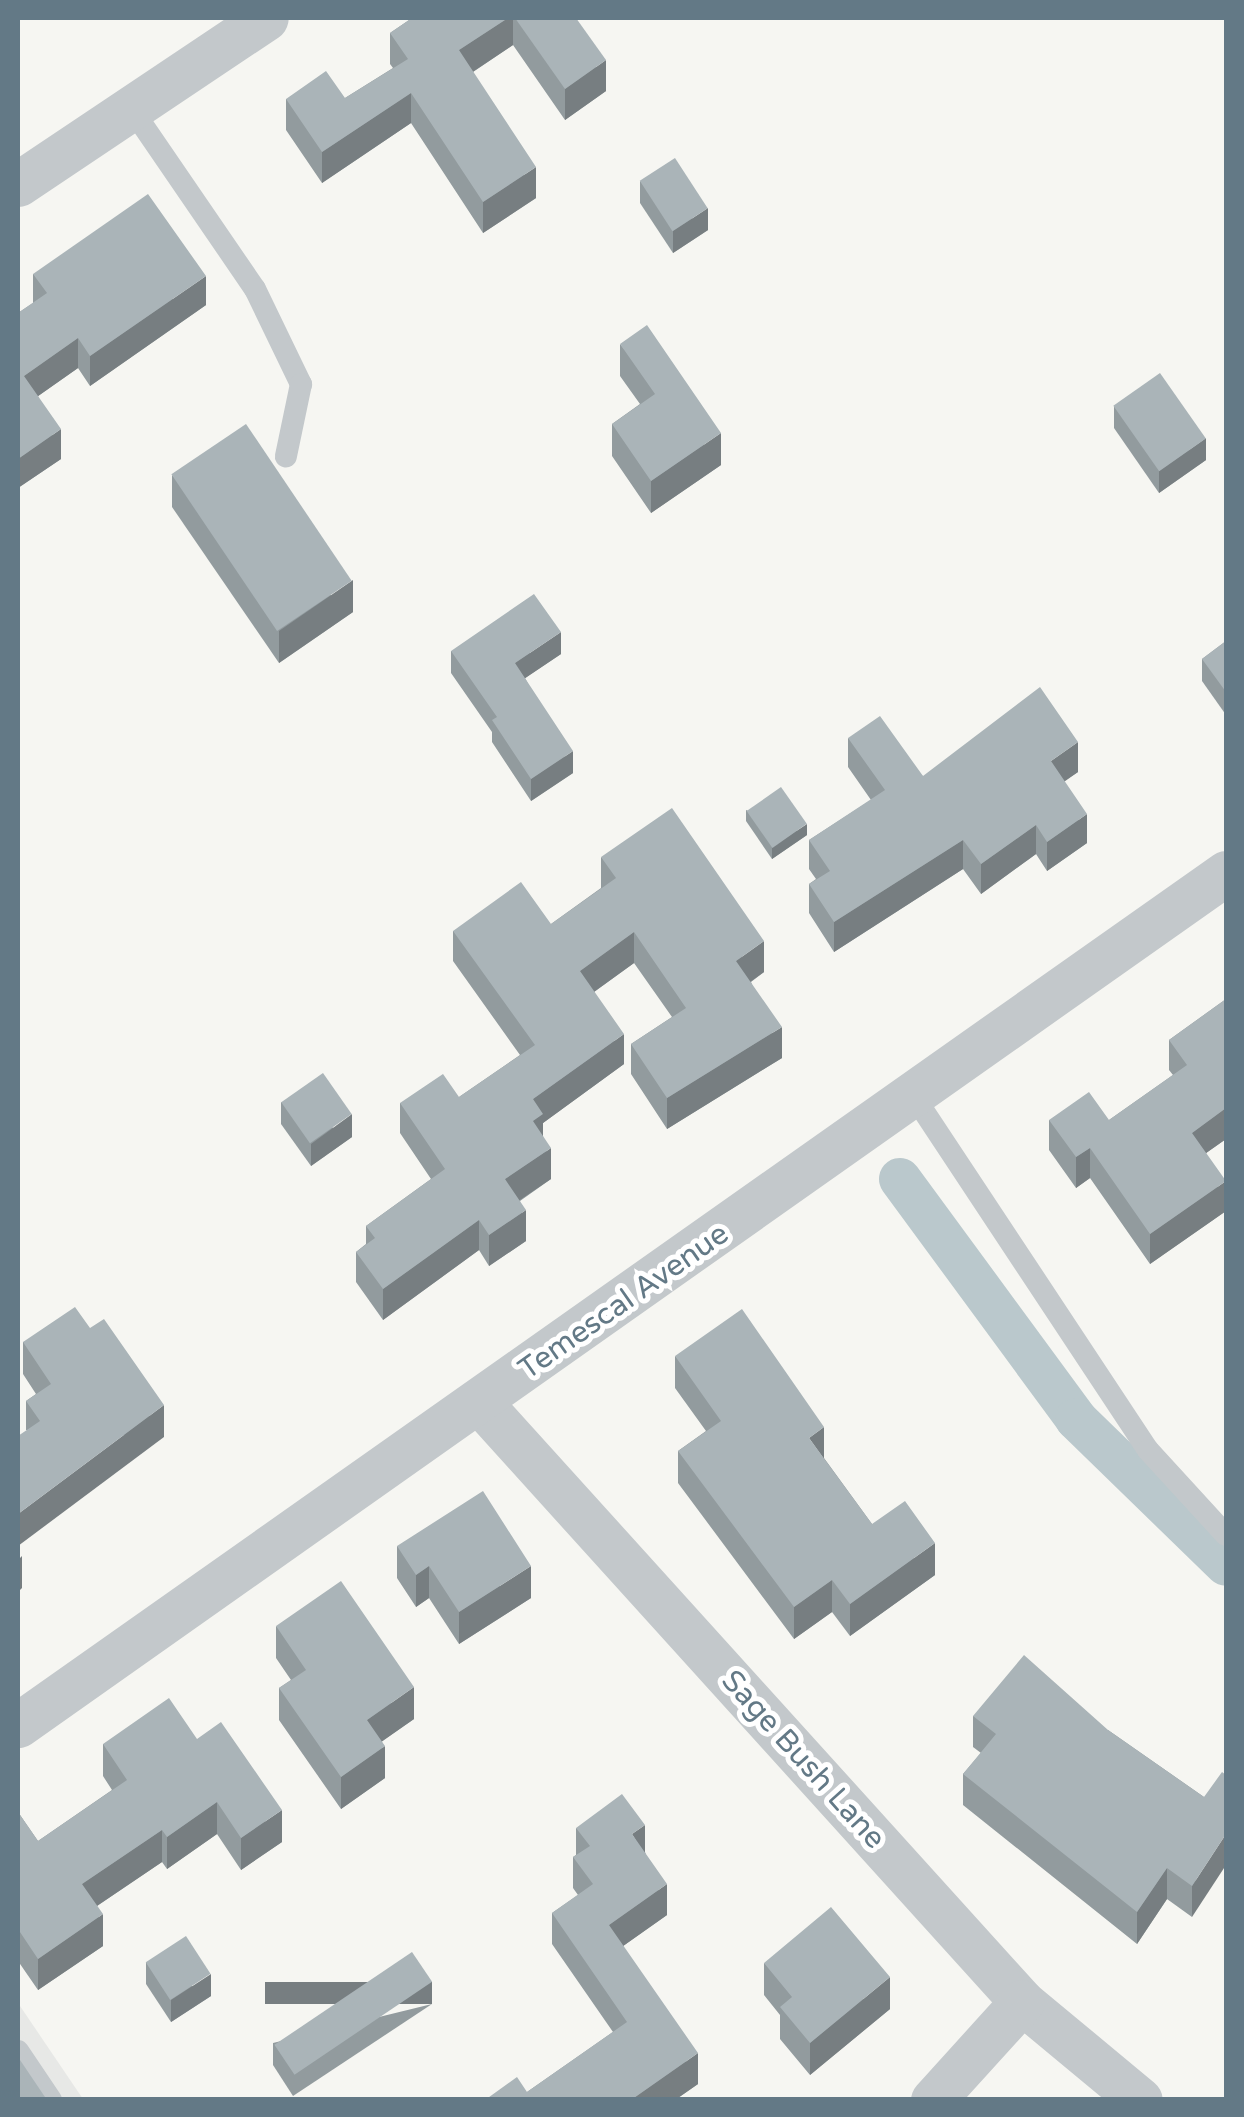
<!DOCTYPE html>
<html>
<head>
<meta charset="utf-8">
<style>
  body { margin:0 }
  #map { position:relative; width:1244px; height:2117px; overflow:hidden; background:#f6f6f2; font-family:"Varela Round",sans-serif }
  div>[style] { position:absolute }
  .built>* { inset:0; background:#e7e8e6 }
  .canal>* { height:42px; margin:-21px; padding:0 21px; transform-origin:21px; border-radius:21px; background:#bac8cc }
  .service>* { height:22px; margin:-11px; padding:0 11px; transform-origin:11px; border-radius:11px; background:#c3c8cb }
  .minor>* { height:45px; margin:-22.5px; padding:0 22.5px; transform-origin:22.5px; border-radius:22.5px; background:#c3c8cb }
  .wall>* { inset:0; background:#929b9e }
  .shaded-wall>* { inset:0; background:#777e81; transform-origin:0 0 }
  .building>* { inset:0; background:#aab4b8; transform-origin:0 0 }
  span { translate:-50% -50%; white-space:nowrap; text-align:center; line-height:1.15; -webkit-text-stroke:10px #fff; paint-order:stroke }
  .street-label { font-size:30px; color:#637986 }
  .frame { position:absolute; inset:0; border:20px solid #637986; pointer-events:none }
</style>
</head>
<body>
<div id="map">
  <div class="built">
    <div style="clip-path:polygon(18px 2003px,83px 2099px,18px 2099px)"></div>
  </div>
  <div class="canal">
    <div style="left:900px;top:1179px;width:298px;rotate:53.7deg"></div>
    <div style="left:1076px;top:1419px;width:209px;rotate:44.2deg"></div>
  </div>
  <div class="service">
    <div style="left:131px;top:108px;width:219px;rotate:55.6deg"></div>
    <div style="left:255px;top:289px;width:106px;rotate:64.2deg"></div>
    <div style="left:301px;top:384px;width:74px;rotate:101.8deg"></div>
    <div style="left:913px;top:1095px;width:426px;rotate:56.5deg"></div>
    <div style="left:1148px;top:1450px;width:115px;rotate:47.5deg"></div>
    <div style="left:18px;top:2051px;width:59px;rotate:56deg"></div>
  </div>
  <div class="minor">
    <div style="left:18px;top:184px;width:298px;rotate:-33.8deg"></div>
    <div style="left:481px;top:1404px;width:806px;rotate:47.86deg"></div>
    <div style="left:1022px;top:2002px;width:153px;rotate:39.7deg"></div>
    <div style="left:18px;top:1725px;width:1478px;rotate:-35.2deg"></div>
    <div style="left:933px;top:2100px;width:132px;rotate:-47.8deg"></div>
  </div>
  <div class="wall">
    <div style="clip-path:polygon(412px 18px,576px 18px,606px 91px,565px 120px,513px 45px,473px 72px,536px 198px,483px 233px,411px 123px,322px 183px,286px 130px,286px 99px,345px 98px,393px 68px,390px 64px,390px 33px)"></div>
    <div style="clip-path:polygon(640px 181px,708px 230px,673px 253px,640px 203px)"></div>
    <div style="clip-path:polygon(33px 274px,206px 305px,90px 386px,78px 368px,38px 396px,61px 459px,18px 488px,18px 313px,33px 303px)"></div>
    <div style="clip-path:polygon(620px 344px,721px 465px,651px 513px,612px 456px,612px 424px,640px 404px,620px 376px)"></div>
    <div style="clip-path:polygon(1114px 406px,1206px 460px,1159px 493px,1114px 428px)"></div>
    <div style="clip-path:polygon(172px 475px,353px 612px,279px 663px,172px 507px)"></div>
    <div style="clip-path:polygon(1226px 641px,1226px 715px,1202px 681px,1202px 659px)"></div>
    <div style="clip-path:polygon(451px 651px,561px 654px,525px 678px,573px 773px,531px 801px,492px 742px,492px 732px,451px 673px)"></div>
    <div style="clip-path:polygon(848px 738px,923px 776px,1078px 772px,1064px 781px,1087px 843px,1047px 871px,1036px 854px,981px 894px,963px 869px,834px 952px,809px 913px,809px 884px,816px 879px,809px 869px,809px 840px,871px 800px,848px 767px)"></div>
    <div style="clip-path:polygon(746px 810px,807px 835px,772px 859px,746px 821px)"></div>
    <div style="clip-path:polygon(601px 857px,764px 972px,751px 982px,782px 1058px,667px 1129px,631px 1074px,631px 1044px,672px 1017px,634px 963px,594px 992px,624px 1064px,543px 1123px,543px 1136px,551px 1179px,520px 1201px,526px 1241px,489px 1266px,479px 1250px,383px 1320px,356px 1282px,356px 1252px,366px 1244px,366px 1226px,431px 1179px,400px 1133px,400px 1103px,459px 1097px,520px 1055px,453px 961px,453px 931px,551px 924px,601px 888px)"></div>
    <div style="clip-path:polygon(1226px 999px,1226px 1139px,1206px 1153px,1226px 1211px,1150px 1264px,1090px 1178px,1076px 1188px,1049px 1150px,1049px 1120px,1109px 1120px,1173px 1075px,1169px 1070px,1169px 1040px)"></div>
    <div style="clip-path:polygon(281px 1102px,352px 1137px,311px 1166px,281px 1124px)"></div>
    <div style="clip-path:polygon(90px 1328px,164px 1437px,26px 1430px,26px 1401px,36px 1394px,23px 1374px,23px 1342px)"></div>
    <div style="clip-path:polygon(675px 1356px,824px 1458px,872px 1524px,935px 1575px,850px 1636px,832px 1612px,794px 1639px,678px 1483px,678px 1451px,706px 1431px,675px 1388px)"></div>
    <div style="clip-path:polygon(397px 1546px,531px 1598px,459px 1644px,429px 1598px,416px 1607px,397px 1578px)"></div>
    <div style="clip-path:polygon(276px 1626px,414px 1719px,382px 1741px,385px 1778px,341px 1809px,279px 1720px,279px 1688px,291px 1680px,276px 1658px)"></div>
    <div style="clip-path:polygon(973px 1716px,1108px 1730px,1204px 1797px,1192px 1917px,1167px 1899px,1137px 1944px,963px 1805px,963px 1774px,981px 1753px,973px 1747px)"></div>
    <div style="clip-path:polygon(197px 1739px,282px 1842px,241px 1870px,217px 1834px,167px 1869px,162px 1862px,97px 1906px,103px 1946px,38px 1990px,18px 1961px,18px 1812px,38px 1841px,112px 1790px,103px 1776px,103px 1744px)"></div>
    <div style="clip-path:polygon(576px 1828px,645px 1852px,667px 1915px,623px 1946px,698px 2084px,675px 2100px,485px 2100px,527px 2092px,613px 2032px,552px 1944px,552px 1913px,578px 1895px,573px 1888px,573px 1857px,576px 1855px)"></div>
    <div style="clip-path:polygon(146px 1962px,211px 1996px,171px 2022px,146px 1984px)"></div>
    <div style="clip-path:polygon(764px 1963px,890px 2009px,810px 2075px,780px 2039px,780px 2015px,764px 1995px)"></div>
    <div style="clip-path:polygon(432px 2004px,293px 2096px,273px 2065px,273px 2043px)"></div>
  </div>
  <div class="shaded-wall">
    <div style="clip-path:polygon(508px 18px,513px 18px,513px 45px,459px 81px,459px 50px)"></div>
    <div style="clip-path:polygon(606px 60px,606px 91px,565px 120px,565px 89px)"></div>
    <div style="clip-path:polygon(411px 93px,411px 123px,322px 183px,322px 152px)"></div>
    <div style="clip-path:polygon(536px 167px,536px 198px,483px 233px,483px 202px)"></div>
    <div style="clip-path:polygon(708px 208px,708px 230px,673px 253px,673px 231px)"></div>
    <div style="clip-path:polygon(206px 276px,206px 305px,90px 386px,90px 356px)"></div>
    <div style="clip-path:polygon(78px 338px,78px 368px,24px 406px,24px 376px)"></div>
    <div style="clip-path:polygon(61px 429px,61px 459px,18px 488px,18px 459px)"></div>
    <div style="clip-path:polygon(721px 433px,721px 465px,651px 513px,651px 481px)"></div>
    <div style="clip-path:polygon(1206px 438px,1206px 460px,1159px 493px,1159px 471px)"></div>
    <div style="clip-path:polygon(353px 580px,353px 612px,279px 663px,279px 631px)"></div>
    <div style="clip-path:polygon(561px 632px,561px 654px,515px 685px,515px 663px)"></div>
    <div style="clip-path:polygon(1078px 742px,1078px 772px,1051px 791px,1051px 761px)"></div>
    <div style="clip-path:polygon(573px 751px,573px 773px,531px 801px,531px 779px)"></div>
    <div style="clip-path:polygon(1087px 814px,1087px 843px,1047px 871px,1047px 842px)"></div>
    <div style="clip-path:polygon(807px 824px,807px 835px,772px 859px,772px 847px)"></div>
    <div style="clip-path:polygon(1036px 825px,1036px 854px,981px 894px,981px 864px)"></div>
    <div style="clip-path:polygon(963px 840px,963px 869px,834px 952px,834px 922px)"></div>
    <div style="clip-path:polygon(634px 932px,634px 963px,580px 1002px,580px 971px)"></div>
    <div style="clip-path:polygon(764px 941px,764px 972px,736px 992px,736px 961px)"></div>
    <div style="clip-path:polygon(782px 1027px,782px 1058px,667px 1129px,667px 1098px)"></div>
    <div style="clip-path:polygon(624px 1034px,624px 1064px,543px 1123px,543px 1145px,533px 1152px,533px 1099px)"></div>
    <div style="clip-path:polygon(1226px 1108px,1226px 1139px,1192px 1163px,1192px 1133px)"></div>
    <div style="clip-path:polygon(352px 1114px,352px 1137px,311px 1166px,311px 1144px)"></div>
    <div style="clip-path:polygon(551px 1148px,551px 1179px,505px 1210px,505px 1179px)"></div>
    <div style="clip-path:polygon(1090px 1148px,1090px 1178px,1076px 1188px,1076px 1157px)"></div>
    <div style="clip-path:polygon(1226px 1181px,1226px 1211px,1150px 1264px,1150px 1234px)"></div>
    <div style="clip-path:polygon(526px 1210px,526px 1241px,489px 1266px,489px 1235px)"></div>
    <div style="clip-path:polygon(479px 1220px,479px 1250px,383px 1320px,383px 1289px)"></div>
    <div style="clip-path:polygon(164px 1405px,164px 1437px,18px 1546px,18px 1514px)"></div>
    <div style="clip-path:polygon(824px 1427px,824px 1459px,809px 1438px)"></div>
    <div style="clip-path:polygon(935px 1543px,935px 1575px,850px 1636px,850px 1604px)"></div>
    <div style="clip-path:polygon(22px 1556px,22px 1588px,18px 1592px,18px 1560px)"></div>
    <div style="clip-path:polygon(429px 1566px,429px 1598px,416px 1607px,416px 1575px)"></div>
    <div style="clip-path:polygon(531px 1566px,531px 1598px,459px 1644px,459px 1612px)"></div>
    <div style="clip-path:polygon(832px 1580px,832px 1612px,794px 1639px,794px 1607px)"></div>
    <div style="clip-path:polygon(414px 1687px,414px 1719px,367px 1752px,367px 1720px)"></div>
    <div style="clip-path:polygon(385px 1746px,385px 1778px,341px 1809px,341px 1777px)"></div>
    <div style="clip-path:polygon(217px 1802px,217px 1834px,167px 1869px,167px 1837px)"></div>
    <div style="clip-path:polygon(282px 1810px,282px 1842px,241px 1870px,241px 1838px)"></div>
    <div style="clip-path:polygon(645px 1825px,645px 1856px,632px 1834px)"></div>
    <div style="clip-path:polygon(162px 1830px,162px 1862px,82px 1916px,82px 1884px)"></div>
    <div style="clip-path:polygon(1226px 1834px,1226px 1865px,1192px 1917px,1192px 1886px)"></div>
    <div style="clip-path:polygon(1167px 1868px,1167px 1899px,1137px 1944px,1137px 1912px)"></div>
    <div style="clip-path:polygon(667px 1884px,667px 1915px,609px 1956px,609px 1925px)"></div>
    <div style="clip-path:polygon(103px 1914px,103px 1946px,38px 1990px,38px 1959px)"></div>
    <div style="clip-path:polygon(211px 1974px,211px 1996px,171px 2022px,171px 2000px)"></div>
    <div style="clip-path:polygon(890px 1977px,890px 2009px,810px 2075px,810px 2043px)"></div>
    <div style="left:432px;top:1982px;width:22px;height:167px;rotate:90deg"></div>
    <div style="clip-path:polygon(698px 2053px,698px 2084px,675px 2100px,631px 2100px)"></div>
  </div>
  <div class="building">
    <div style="clip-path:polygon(412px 18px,508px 18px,459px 50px,536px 167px,483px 202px,411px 93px,322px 152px,286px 99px,326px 71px,345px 98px,408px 59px,390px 33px)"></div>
    <div style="clip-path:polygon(515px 18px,576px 18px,606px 60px,565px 89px)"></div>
    <div style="left:675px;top:158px;width:60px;height:42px;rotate:57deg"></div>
    <div style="clip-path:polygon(148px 194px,206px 276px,90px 356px,78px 338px,24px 376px,61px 429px,18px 459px,18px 313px,47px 293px,33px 274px)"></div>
    <div style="clip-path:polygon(647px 325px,721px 433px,651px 481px,612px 424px,655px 394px,620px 344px)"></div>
    <div style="left:1160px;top:373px;width:80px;height:57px;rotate:55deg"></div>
    <div style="left:246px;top:424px;width:189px;height:90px;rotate:56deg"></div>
    <div style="clip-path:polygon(534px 594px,561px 632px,515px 663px,573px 751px,531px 779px,492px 720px,497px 717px,451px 651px)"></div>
    <div style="clip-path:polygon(1226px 641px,1226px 692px,1202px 659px)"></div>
    <div style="clip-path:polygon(1040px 687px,1078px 742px,1051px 761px,1087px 814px,1047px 842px,1036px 825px,981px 864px,963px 840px,834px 922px,809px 884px,830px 871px,809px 840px,885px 790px,848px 738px,880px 716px,923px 776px)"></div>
    <div style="left:781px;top:787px;width:45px;height:42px;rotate:55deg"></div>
    <div style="clip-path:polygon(672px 808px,764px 941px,736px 961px,782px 1027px,667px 1098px,631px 1044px,686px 1008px,634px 932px,580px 971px,624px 1034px,533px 1099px,543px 1114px,533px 1121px,551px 1148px,505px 1179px,526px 1210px,489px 1235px,479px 1220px,383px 1289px,356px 1252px,375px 1238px,366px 1226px,445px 1169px,400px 1103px,443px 1074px,459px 1097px,535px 1045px,453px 931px,521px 882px,551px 924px,616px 878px,601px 857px)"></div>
    <div style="clip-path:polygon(1226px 999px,1226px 1108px,1192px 1133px,1226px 1181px,1150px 1234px,1090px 1148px,1076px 1157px,1049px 1120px,1089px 1092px,1109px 1120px,1187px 1065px,1169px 1040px)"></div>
    <div style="left:323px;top:1073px;width:50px;height:51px;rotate:55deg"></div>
    <div style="clip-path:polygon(75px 1307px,90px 1328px,104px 1319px,164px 1405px,18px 1514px,18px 1436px,40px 1421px,26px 1401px,51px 1384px,23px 1342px)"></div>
    <div style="clip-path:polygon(742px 1309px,824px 1427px,809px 1438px,872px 1524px,905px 1501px,935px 1543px,850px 1604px,832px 1580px,794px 1607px,678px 1451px,721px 1421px,675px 1356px)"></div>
    <div style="clip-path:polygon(483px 1491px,531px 1566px,459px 1612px,429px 1566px,416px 1575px,397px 1546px)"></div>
    <div style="clip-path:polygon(341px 1581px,414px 1687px,367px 1720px,385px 1746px,341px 1777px,279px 1688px,306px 1670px,276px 1626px)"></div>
    <div style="clip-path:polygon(1024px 1655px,1108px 1730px,1204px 1797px,1222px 1772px,1226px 1775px,1226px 1834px,1192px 1886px,1167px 1868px,1137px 1912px,963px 1774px,996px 1734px,973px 1716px)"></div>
    <div style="clip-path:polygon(169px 1698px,197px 1739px,221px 1722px,282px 1810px,241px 1838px,217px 1802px,167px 1837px,162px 1830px,82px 1884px,103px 1914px,38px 1959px,18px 1929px,18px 1812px,38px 1841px,127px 1780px,103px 1744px)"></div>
    <div style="clip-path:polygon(622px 1794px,645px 1825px,632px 1834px,667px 1884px,609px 1925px,698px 2053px,631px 2100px,485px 2100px,517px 2077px,527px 2092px,627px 2022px,552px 1913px,593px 1884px,573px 1857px,590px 1846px,576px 1828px)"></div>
    <div style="clip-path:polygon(831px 1907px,890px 1977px,810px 2043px,780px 2007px,792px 1997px,764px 1963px)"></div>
    <div style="left:186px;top:1936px;width:45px;height:48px;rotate:57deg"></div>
    <div style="left:412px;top:1952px;width:36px;height:166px;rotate:56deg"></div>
    <div style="clip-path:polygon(18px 2057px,47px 2100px,18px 2100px)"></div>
  </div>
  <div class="street-label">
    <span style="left:624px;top:1302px;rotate:-35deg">Temescal Avenue</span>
    <span style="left:803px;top:1760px;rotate:48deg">Sage Bush Lane</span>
  </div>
  <div class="frame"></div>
</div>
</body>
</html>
